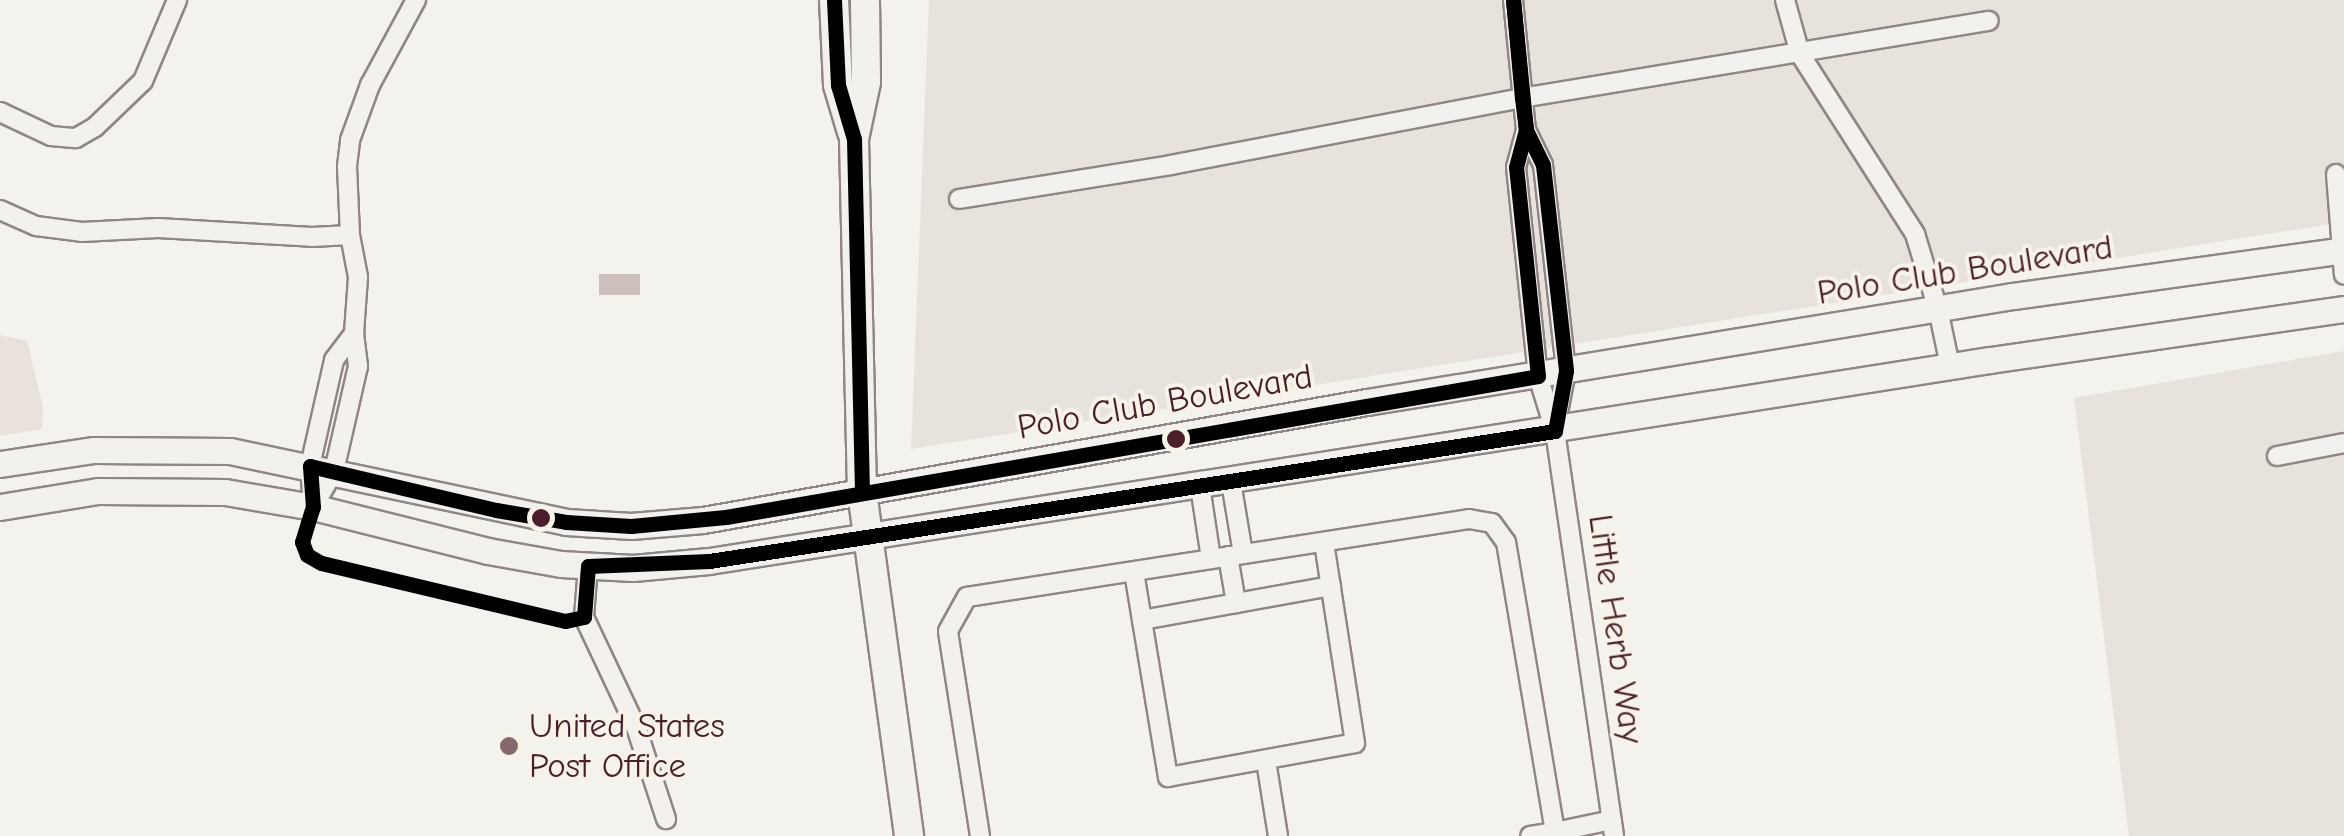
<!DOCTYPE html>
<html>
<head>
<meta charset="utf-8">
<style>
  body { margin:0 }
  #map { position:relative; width:2344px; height:836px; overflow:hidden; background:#f4f2ec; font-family:"Comic Neue",sans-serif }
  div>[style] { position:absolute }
  .built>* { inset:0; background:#e7e2db }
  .green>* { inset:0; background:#e8e2da }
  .water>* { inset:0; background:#cdc0bc; transform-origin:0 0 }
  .roads { filter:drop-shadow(2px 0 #8f8685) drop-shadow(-2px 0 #8f8685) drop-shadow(0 2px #8f8685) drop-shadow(0 -2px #8f8685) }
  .street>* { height:18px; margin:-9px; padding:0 9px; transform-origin:9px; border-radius:9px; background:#f2f1ed }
  .secondary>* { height:25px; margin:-12.5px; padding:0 12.5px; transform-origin:12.5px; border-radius:12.5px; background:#f2f1ed }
  .primary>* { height:28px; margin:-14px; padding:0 14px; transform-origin:14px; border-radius:14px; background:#f2f1ed }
  .bus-1>* { height:15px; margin:-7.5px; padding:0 7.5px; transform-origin:7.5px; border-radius:7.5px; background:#000 }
  .dots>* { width:28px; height:28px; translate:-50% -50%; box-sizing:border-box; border:5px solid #f7f3e8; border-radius:50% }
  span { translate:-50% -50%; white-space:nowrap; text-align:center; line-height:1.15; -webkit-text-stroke:8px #f7f3e8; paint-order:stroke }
  .street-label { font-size:35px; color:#4a1f2b }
  .poi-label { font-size:35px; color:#4a1f2b }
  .left { translate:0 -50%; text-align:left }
</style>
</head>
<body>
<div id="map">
  <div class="built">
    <div style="clip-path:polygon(929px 0,2344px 0,2344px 222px,911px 449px)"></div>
    <div style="clip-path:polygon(2344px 351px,2344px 836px,2129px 836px,2074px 398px)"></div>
  </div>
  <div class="green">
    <div style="clip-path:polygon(0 335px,27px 341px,43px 407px,42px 429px,0 436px)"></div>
  </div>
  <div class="water">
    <div style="left:640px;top:274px;width:21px;height:41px;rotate:90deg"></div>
  </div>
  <div class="roads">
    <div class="street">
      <div style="left:1513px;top:0;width:131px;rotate:84.3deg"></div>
      <div style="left:1526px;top:130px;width:39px;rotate:64deg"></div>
      <div style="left:1543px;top:165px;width:207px;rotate:83.6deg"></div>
      <div style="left:1566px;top:371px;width:58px;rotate:100.9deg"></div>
      <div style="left:1785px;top:0;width:56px;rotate:74.5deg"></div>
      <div style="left:1800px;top:54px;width:214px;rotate:57.4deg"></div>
      <div style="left:1915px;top:234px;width:78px;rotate:73deg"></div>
      <div style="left:1938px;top:309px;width:58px;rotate:78.1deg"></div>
      <div style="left:0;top:112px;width:56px;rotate:25.2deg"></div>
      <div style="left:51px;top:136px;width:25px;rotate:5deg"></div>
      <div style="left:76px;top:138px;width:22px;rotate:-30deg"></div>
      <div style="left:95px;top:127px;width:66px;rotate:-43.8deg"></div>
      <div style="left:143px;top:81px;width:88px;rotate:-67.2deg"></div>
      <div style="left:1526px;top:130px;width:38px;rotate:105deg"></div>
      <div style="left:1516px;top:167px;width:210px;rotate:84deg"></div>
      <div style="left:1538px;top:376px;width:58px;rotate:72.8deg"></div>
      <div style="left:1555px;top:431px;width:409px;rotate:81.7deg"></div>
      <div style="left:2336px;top:174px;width:101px;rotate:85.5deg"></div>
      <div style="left:959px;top:199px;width:215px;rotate:-9.1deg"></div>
      <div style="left:1171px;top:165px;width:357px;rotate:-10.8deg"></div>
      <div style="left:1522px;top:98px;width:473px;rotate:-9.4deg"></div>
      <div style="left:0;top:210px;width:39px;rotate:24deg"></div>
      <div style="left:36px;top:226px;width:46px;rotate:7.4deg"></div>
      <div style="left:82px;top:232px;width:76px;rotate:-3deg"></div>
      <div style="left:158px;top:228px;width:154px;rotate:3.3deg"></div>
      <div style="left:312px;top:237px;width:38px;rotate:-3deg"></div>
      <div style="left:2277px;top:456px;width:68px;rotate:-11deg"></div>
      <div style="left:1231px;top:482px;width:73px;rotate:80.5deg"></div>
      <div style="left:1200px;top:486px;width:74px;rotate:81.4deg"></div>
      <div style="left:313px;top:507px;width:42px;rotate:-59.7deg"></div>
      <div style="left:334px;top:471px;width:108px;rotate:-77.1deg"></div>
      <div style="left:358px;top:366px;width:33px;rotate:-97deg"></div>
      <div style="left:354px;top:333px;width:56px;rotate:-85.9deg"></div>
      <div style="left:358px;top:277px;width:43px;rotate:-100.8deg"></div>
      <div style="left:350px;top:235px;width:69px;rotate:-92.5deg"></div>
      <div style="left:347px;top:166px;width:26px;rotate:-83deg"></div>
      <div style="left:350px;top:140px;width:59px;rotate:-70deg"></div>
      <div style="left:370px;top:85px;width:97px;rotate:-61.6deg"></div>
      <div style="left:313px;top:507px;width:41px;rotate:-94.2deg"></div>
      <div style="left:310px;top:466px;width:109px;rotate:-77.2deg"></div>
      <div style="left:334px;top:360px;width:34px;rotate:-53deg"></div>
      <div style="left:1228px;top:556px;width:48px;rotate:80.3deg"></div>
      <div style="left:588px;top:566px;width:51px;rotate:94.5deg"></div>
      <div style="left:584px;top:617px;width:122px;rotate:64.7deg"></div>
      <div style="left:636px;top:727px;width:97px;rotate:71.9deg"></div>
      <div style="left:1134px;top:572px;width:208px;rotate:80.6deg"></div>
      <div style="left:1168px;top:777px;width:190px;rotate:-10.3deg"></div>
      <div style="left:1355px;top:743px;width:203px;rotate:-98.8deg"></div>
      <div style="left:1142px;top:620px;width:192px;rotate:-10.2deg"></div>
      <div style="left:1266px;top:761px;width:76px;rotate:80.9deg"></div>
      <div style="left:1555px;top:832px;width:58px;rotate:-11.9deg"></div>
      <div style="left:980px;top:836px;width:207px;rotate:-98.9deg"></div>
      <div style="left:948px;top:631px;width:39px;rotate:-61deg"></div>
      <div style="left:967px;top:597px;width:508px;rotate:-8.83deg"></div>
      <div style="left:1469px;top:519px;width:23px;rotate:10deg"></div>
      <div style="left:1492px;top:523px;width:24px;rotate:54deg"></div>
      <div style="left:1506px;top:542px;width:294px;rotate:80.4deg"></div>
      <div style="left:1555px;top:832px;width:25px;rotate:171deg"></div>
    </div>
    <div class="secondary">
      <div style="left:0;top:464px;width:95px;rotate:-8.5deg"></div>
      <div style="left:94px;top:450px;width:136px;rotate:0.4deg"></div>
      <div style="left:230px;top:451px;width:343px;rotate:11.9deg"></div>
      <div style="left:566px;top:522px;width:65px;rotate:3.5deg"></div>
      <div style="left:631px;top:526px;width:72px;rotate:-4.8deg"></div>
      <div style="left:703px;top:520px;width:674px;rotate:-10.08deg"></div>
      <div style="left:1367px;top:402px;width:655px;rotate:-9.32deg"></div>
      <div style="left:2013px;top:296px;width:334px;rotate:-7.9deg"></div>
      <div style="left:0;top:507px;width:99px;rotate:-9.3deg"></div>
      <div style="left:98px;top:491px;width:127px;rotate:0.5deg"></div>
      <div style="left:225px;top:492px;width:89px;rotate:9.7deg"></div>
      <div style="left:313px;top:507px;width:180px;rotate:14.1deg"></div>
      <div style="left:488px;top:551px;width:74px;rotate:10.1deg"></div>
      <div style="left:561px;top:564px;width:72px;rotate:3.2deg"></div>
      <div style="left:633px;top:568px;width:76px;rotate:-5.3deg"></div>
      <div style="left:709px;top:561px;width:1297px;rotate:-8.92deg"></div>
      <div style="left:1990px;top:360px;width:358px;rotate:-8.2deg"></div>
    </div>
    <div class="primary">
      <div style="left:834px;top:0;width:85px;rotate:87.3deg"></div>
      <div style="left:838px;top:85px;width:49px;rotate:73.4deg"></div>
      <div style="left:865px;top:0;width:82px;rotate:89.3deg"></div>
      <div style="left:866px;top:82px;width:58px;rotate:101.9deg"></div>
      <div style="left:854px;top:139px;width:353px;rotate:88.7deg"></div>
      <div style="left:862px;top:492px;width:347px;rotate:82.2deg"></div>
    </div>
  </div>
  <div class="bus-1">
    <div style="left:834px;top:0;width:85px;rotate:87.3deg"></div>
    <div style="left:838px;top:85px;width:56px;rotate:73.5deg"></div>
    <div style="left:854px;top:139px;width:353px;rotate:88.7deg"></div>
    <div style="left:1513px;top:0;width:131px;rotate:84.3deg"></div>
    <div style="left:1526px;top:130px;width:32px;rotate:-97deg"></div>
    <div style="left:1522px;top:98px;width:98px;rotate:-95.2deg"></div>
    <div style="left:1526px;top:130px;width:39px;rotate:64deg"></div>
    <div style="left:1543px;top:165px;width:207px;rotate:83.6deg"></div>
    <div style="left:1566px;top:371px;width:61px;rotate:100.4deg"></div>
    <div style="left:1555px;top:431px;width:856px;rotate:171.26deg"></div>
    <div style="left:709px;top:561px;width:121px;rotate:177.6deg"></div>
    <div style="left:588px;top:566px;width:51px;rotate:94.5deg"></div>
    <div style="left:584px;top:617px;width:19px;rotate:168deg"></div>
    <div style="left:565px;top:621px;width:251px;rotate:-166.6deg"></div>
    <div style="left:321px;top:563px;width:16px;rotate:-150deg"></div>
    <div style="left:307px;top:555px;width:14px;rotate:-111deg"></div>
    <div style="left:302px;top:542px;width:37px;rotate:-73deg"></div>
    <div style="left:313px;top:507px;width:41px;rotate:-94.2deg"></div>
    <div style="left:310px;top:466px;width:191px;rotate:13.3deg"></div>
    <div style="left:496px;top:510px;width:71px;rotate:9.7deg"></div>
    <div style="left:566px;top:522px;width:65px;rotate:3.5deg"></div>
    <div style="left:631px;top:526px;width:95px;rotate:-5.4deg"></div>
    <div style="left:726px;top:517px;width:824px;rotate:-9.85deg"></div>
    <div style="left:1538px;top:376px;width:210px;rotate:-96deg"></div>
    <div style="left:1516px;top:167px;width:38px;rotate:-75deg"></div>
  </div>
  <div class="dots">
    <div style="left:1176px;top:439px;background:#4a1f2b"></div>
    <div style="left:541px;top:518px;background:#4a1f2b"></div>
    <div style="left:509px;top:746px;background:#86696f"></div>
  </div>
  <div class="street-label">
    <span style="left:1965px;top:270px;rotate:-9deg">Polo Club Boulevard</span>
    <span style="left:1165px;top:402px;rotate:-10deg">Polo Club Boulevard</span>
    <span style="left:1616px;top:629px;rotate:82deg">Little Herb Way</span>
  </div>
  <div class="poi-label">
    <span class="left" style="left:529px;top:746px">United States<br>Post Office</span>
  </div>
</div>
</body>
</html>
